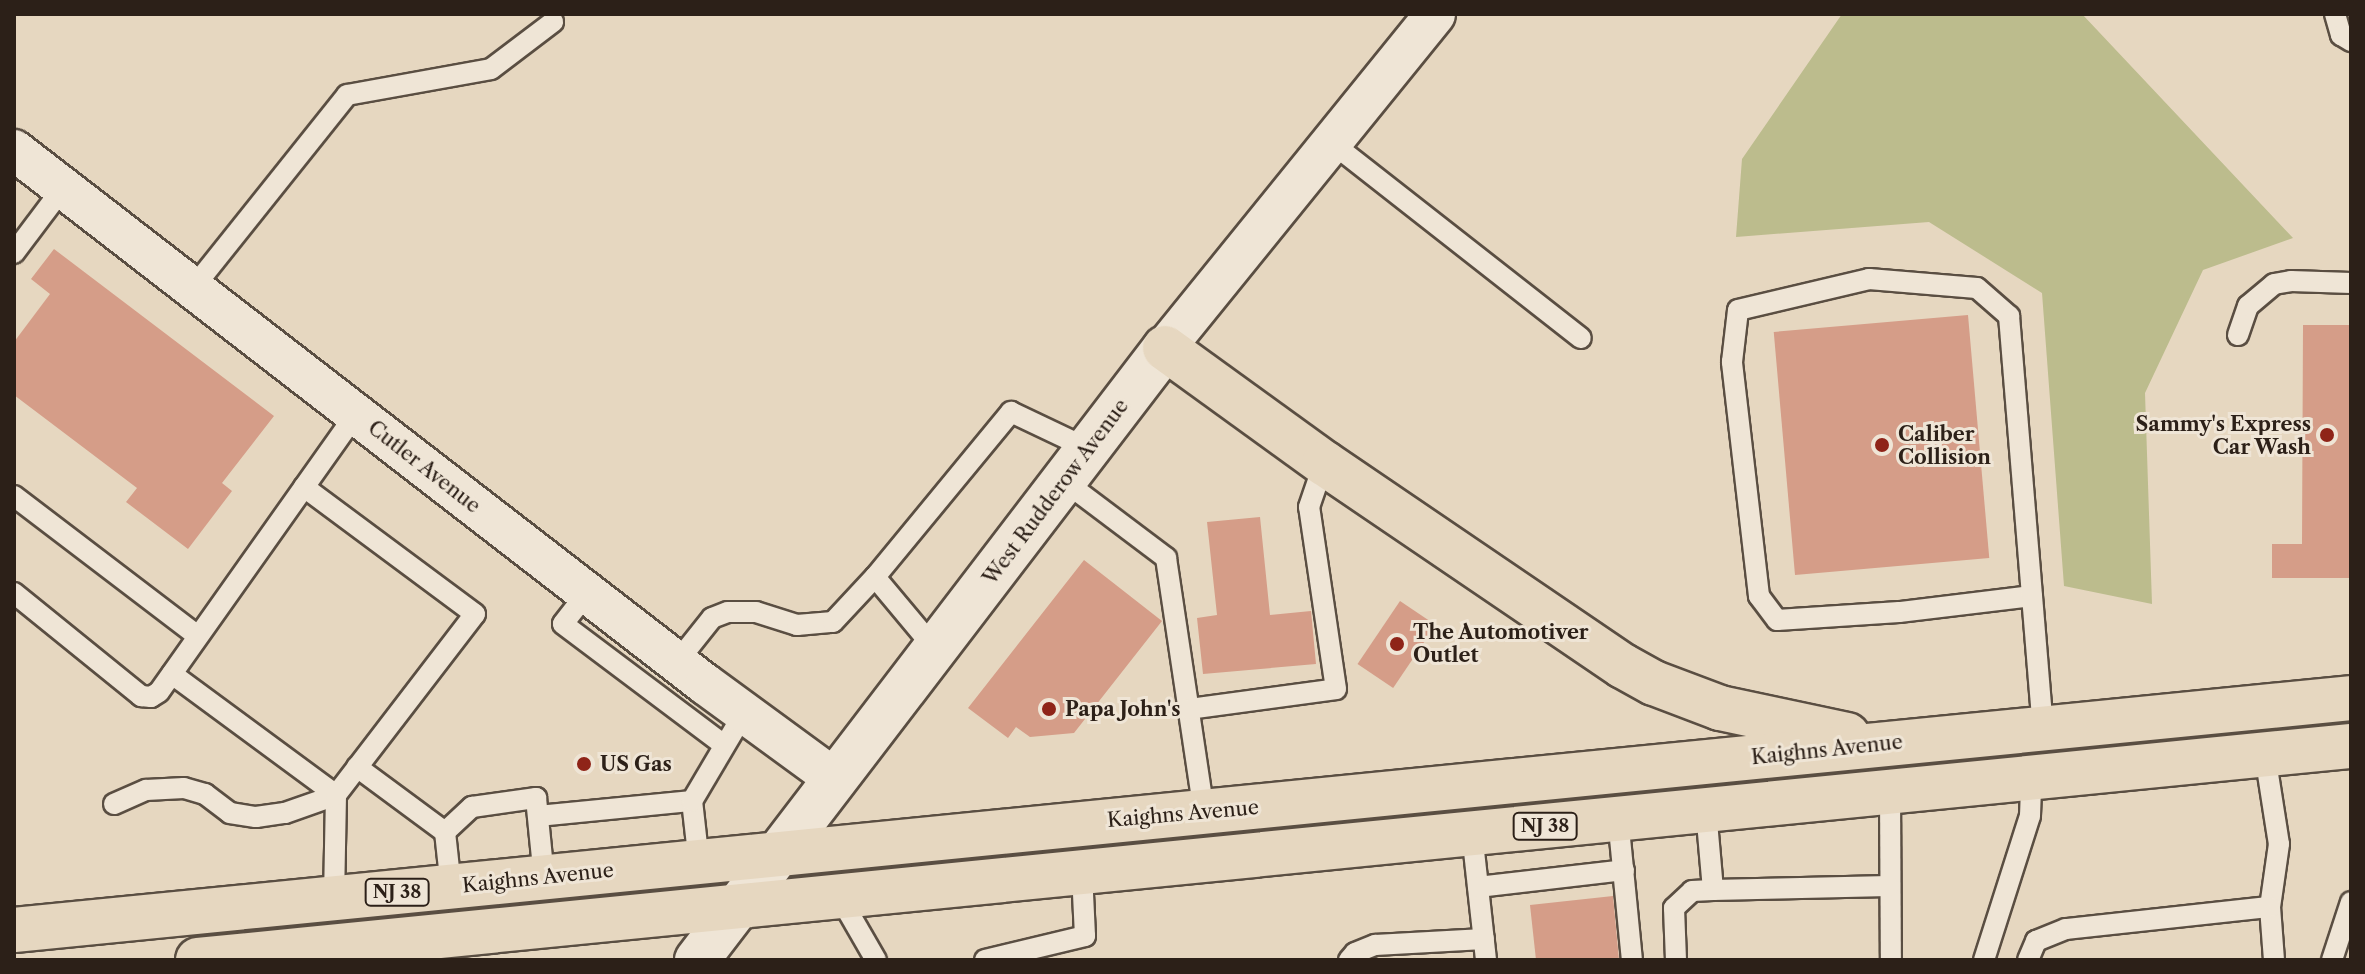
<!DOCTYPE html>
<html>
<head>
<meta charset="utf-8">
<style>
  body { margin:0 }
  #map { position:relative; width:2365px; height:974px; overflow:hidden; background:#e6d7c0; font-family:"Libre Caslon Text",serif }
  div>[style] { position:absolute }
  .green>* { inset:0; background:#bcbc8d }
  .building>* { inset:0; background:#d59d88; transform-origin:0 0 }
  .roads { filter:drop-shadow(2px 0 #5a4e42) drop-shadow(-2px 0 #5a4e42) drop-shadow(0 2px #5a4e42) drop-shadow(0 -2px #5a4e42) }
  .lane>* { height:20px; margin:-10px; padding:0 10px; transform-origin:10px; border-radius:10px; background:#efe5d6 }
  .street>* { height:40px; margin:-20px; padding:0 20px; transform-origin:20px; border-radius:20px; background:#efe5d6 }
  .secondary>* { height:44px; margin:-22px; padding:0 22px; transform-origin:22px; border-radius:22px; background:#efe5d6 }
  .highway>* { height:44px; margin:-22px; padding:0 22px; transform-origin:22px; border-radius:22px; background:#e6d7c0 }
  .dots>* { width:22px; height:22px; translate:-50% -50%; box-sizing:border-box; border:4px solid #efe5d6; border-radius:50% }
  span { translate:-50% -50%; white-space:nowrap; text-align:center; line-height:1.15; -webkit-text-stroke:6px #efe5d6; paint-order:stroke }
  .shield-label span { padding:2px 6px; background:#efe5d6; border:2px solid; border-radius:6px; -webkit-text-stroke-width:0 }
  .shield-label { font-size:18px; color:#2c2018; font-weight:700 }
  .poi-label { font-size:20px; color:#2c2018; font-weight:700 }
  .right { translate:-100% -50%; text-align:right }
  .left { translate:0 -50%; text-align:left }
  .street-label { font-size:20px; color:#2c2018 }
  .frame { position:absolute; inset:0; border:16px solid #2c2018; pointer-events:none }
</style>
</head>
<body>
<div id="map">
  <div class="green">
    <div style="clip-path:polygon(1842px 14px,2082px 14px,2293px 238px,2203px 270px,2145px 393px,2152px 604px,2064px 586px,2042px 293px,1929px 222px,1736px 237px,1742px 159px)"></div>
  </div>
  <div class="building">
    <div style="clip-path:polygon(54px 249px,274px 416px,222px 483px,232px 491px,188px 549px,126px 502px,137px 488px,14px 395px,14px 342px,50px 294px,31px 279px)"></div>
    <div style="left:1968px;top:315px;width:244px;height:195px;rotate:85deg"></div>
    <div style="clip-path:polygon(2303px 325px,2351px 325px,2351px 578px,2272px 578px,2272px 544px,2302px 544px)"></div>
    <div style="clip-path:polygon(1260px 517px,1270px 615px,1311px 611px,1316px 664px,1203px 674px,1197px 618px,1217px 615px,1207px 522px)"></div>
    <div style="clip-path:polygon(1084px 560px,1162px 621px,1074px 733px,1030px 737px,1016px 727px,1008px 738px,968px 708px)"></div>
    <div style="left:1400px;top:601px;width:43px;height:76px;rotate:34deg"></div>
    <div style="clip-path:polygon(1613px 896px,1619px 960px,1536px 960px,1530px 905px)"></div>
  </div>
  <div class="roads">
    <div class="lane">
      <div style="left:2335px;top:14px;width:22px;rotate:74deg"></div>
      <div style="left:2341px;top:35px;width:12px;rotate:31deg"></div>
      <div style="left:1332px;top:143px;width:316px;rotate:38.1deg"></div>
      <div style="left:14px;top:253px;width:81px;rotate:-53deg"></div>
      <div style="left:193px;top:288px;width:247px;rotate:-51.4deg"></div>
      <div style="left:347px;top:95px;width:146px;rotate:-10.2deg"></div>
      <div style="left:491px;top:69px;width:78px;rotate:-37.2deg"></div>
      <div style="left:2238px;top:335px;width:31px;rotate:-71deg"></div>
      <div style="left:2248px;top:306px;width:34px;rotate:-40deg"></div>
      <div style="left:2274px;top:284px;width:17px;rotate:-10deg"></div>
      <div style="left:2291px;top:281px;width:60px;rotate:1.9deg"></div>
      <div style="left:1064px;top:481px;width:128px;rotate:37deg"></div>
      <div style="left:1166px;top:558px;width:258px;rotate:81.5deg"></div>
      <div style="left:14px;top:496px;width:231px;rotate:37.3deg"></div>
      <div style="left:14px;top:593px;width:164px;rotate:39deg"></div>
      <div style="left:141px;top:696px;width:10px;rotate:6deg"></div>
      <div style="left:151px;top:697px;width:9px;rotate:-32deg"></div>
      <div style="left:159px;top:692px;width:341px;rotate:-54.7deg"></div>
      <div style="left:587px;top:593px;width:39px;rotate:128deg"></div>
      <div style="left:563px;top:624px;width:201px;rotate:36.9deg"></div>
      <div style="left:2032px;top:596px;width:134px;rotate:173.1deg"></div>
      <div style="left:1899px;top:612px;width:122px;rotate:176.2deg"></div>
      <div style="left:1777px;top:620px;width:30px;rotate:-127deg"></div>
      <div style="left:1759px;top:596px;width:236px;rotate:-96.6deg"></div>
      <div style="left:1732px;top:362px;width:52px;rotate:-83.4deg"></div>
      <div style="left:1738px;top:310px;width:135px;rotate:-13.3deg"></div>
      <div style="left:1869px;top:279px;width:108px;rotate:4.8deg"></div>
      <div style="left:1977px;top:288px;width:43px;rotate:41.2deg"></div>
      <div style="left:2009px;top:316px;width:414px;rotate:85.3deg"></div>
      <div style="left:936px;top:650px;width:95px;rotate:-129.9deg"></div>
      <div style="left:875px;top:577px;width:214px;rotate:-50.5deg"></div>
      <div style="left:1011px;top:412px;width:86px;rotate:25.4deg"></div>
      <div style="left:677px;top:662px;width:56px;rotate:-51.5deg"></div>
      <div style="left:712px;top:618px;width:17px;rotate:-21deg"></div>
      <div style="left:728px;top:612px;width:28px"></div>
      <div style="left:756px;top:612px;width:43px;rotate:17.6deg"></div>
      <div style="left:797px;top:625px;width:36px;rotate:-5deg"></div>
      <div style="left:833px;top:622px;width:62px;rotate:-47deg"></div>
      <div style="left:172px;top:674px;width:204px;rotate:36.4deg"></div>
      <div style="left:336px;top:795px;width:103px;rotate:91.1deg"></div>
      <div style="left:1189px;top:709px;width:148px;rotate:-7.7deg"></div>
      <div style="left:1336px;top:689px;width:184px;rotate:-98.4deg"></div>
      <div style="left:1309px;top:507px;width:46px;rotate:-71.2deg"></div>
      <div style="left:2265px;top:755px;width:90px;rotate:81.1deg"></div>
      <div style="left:2279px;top:844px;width:64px;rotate:98.1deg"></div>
      <div style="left:2270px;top:907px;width:53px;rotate:85.7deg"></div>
      <div style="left:357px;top:767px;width:109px;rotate:36.5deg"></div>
      <div style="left:445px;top:832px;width:55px;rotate:83.8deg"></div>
      <div style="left:1890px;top:792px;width:168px;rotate:89.7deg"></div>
      <div style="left:114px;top:804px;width:35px;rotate:-24deg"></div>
      <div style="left:146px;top:790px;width:38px;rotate:-3deg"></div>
      <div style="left:184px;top:788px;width:22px;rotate:16deg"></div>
      <div style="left:205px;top:794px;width:31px;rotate:37deg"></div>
      <div style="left:230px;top:813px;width:26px;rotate:9deg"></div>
      <div style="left:256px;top:817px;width:29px;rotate:-8deg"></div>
      <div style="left:285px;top:813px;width:54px;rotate:-19.4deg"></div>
      <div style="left:336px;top:795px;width:228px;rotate:-52.5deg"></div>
      <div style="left:475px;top:614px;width:213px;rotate:-143.4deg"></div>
      <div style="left:538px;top:816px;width:155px;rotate:-5.6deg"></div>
      <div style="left:1618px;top:818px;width:143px;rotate:84.4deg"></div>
      <div style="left:445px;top:832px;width:37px;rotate:-43deg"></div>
      <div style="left:472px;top:807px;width:65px;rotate:-8deg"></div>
      <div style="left:536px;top:798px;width:80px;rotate:84.3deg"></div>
      <div style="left:1472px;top:833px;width:128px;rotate:83.7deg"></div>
      <div style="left:699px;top:863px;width:62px;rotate:-96.4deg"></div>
      <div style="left:692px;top:801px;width:102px;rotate:-59.4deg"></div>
      <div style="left:1478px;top:887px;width:147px;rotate:-6.6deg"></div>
      <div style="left:1713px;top:890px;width:176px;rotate:-1.3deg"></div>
      <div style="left:839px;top:896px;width:74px;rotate:60deg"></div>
      <div style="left:985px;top:960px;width:103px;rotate:-13.5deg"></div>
      <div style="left:1085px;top:936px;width:64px;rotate:-92.7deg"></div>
      <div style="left:1349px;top:960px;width:9px;rotate:-49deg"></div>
      <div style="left:1355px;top:953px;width:22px;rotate:-22deg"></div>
      <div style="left:1375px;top:945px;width:109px;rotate:-3.2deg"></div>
      <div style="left:1676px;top:960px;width:52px;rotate:-92.2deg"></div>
      <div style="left:1674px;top:908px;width:25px;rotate:-43deg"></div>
      <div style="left:1692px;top:891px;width:21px;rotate:-3deg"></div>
      <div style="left:1713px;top:890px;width:80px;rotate:-95deg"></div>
      <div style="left:1984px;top:960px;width:151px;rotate:-72.3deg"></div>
      <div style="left:2030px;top:816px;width:38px;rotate:-88deg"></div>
      <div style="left:2028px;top:960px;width:21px;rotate:-67deg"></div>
      <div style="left:2036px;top:941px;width:32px;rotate:-22deg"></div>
      <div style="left:2066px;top:929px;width:205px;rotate:-6.2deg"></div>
      <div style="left:2332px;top:960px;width:61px;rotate:-71.9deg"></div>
    </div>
    <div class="street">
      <div style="left:14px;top:150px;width:873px;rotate:37.7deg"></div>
      <div style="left:705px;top:684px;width:162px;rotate:36.2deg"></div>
      <div style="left:1165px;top:348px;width:429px;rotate:-51deg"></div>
    </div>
    <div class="secondary">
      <div style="left:697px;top:960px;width:770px;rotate:-52.59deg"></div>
    </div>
    <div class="highway">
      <div style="left:1165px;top:348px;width:196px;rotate:35.9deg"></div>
      <div style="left:1324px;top:463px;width:361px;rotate:34.2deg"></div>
      <div style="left:1623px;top:666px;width:35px;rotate:29deg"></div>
      <div style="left:1654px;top:683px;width:71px;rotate:20.7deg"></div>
      <div style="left:1720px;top:708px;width:130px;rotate:12deg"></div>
      <div style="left:14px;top:930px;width:2348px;rotate:-5.67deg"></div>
      <div style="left:198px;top:960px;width:2164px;rotate:-5.68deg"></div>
    </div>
  </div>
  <div class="dots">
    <div style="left:2327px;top:435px;background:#8f2418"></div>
    <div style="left:1882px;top:445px;background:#8f2418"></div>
    <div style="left:1397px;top:644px;background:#8f2418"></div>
    <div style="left:1049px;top:709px;background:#8f2418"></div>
    <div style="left:584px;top:764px;background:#8f2418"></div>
  </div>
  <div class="shield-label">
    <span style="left:1545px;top:826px">NJ 38</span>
    <span style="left:397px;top:892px">NJ 38</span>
  </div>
  <div class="poi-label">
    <span class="right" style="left:2311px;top:436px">Sammy's Express<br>Car Wash</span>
    <span class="left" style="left:1898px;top:446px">Caliber<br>Collision</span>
    <span class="left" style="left:1413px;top:644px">The Automotiver<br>Outlet</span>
    <span class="left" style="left:1065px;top:709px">Papa John's</span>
    <span class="left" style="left:600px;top:764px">US Gas</span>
  </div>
  <div class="street-label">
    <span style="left:424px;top:467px;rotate:38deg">Cutler Avenue</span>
    <span style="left:1056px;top:492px;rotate:-53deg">West Rudderow Avenue</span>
    <span style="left:1827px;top:750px;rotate:-6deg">Kaighns Avenue</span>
    <span style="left:1183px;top:814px;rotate:-5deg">Kaighns Avenue</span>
    <span style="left:538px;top:878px;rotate:-6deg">Kaighns Avenue</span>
  </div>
  <div class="frame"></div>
</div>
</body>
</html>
